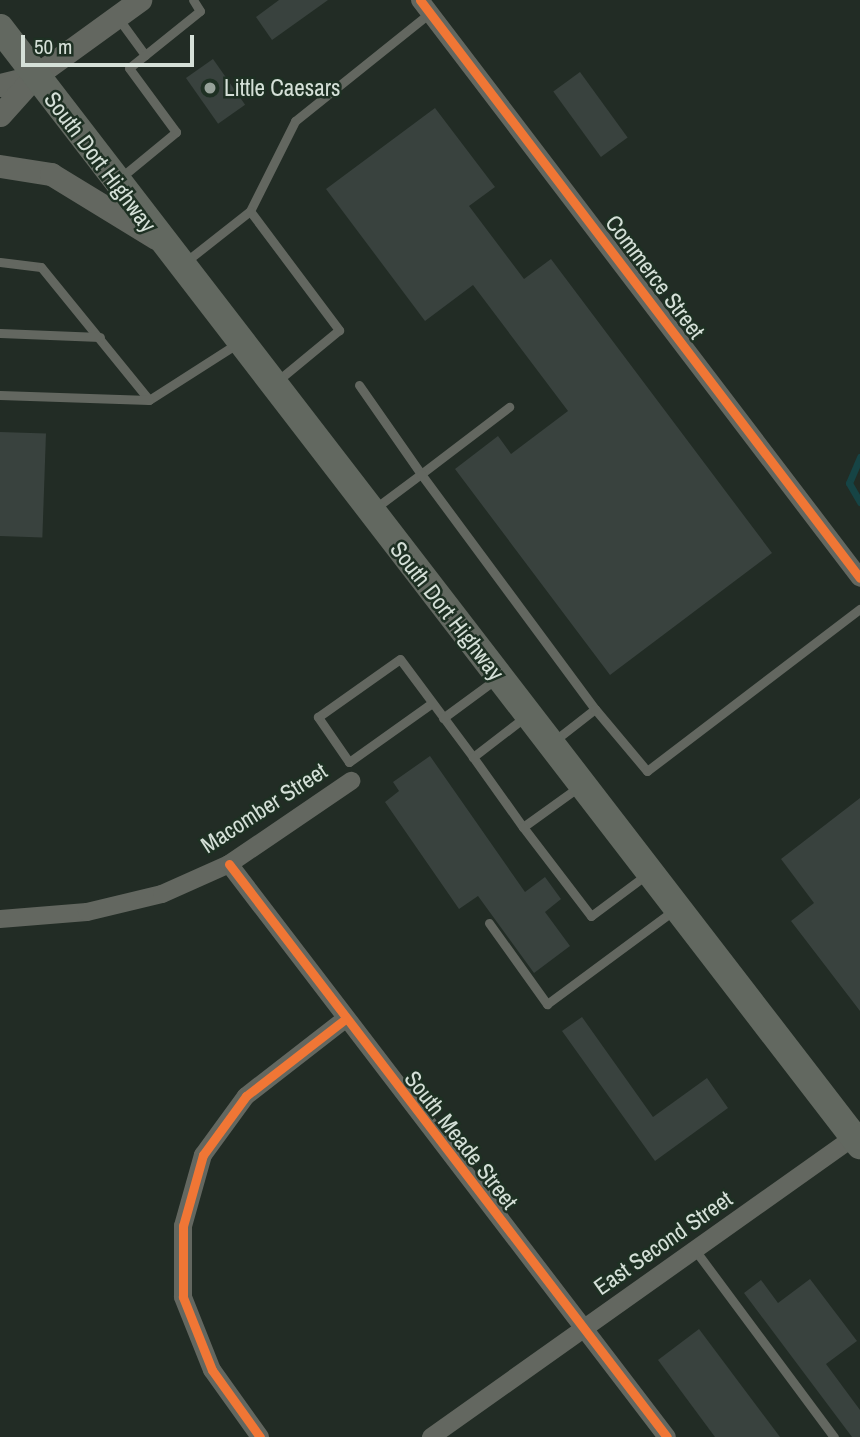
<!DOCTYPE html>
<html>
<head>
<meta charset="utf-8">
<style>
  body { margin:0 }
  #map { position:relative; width:860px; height:1437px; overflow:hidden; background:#222c25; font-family:"Archivo Narrow",sans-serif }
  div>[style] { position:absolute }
  .stream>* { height:7px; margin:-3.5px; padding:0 3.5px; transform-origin:3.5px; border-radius:3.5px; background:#164445 }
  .building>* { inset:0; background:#39423e; transform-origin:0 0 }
  .service>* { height:9px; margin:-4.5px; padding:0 4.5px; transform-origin:4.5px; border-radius:4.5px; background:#636760 }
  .minor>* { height:18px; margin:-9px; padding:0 9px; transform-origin:9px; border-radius:9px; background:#636760 }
  .tertiary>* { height:23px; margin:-11.5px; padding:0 11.5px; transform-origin:11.5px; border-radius:11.5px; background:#636760 }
  .primary>* { height:28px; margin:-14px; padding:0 14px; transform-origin:14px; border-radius:14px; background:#626860 }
  .cycleway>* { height:9px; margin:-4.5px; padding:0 4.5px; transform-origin:4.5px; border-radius:4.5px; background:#f07635 }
  .dots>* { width:19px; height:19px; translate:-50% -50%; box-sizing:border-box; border:4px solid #1e3023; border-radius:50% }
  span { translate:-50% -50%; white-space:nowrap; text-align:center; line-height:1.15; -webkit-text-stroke:5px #1e3023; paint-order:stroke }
  .poi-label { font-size:23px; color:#d5e0d8 }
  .left { translate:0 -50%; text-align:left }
  .street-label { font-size:23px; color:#d5e0d8 }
  .scale { position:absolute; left:21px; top:35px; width:173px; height:32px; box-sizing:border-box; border:4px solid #d5e0d8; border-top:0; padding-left:9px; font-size:21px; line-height:24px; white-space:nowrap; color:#d5e0d8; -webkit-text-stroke:5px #1e3023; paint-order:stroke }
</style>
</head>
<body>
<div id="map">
  <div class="stream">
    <div style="left:860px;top:457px;width:28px;rotate:113deg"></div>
    <div style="left:849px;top:483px;width:22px;rotate:60deg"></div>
  </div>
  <div class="building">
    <div style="clip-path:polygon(279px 0,328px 0,272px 40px,256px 17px)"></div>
    <div style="left:213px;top:59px;width:56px;height:33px;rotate:55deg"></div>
    <div style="left:580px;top:72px;width:81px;height:33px;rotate:54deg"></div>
    <div style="clip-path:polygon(435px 108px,495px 187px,469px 206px,524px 279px,551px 259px,772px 553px,610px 675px,455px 469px,498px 436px,511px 454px,568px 411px,473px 285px,425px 321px,326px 189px)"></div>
    <div style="left:0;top:432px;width:46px;height:104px;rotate:2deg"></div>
    <div style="clip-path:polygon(430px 756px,525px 892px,545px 877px,561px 899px,545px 912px,570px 946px,534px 973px,478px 896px,459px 909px,385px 802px,399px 791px,393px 782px)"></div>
    <div style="clip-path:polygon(860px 798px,860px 1011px,791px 921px,814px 903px,781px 859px)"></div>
    <div style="clip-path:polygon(582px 1017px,653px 1117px,707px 1078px,728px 1108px,655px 1161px,562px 1031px)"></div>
    <div style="clip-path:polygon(810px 1279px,857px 1341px,826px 1364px,860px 1410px,860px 1437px,852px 1437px,744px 1293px,761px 1280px,778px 1303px)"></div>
    <div style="clip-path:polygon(699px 1329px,780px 1437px,715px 1437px,658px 1360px)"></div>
  </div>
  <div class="service">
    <div style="left:118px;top:18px;width:46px;rotate:53.9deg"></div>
    <div style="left:119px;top:179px;width:74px;rotate:-39.5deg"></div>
    <div style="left:176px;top:132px;width:79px;rotate:-126.3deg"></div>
    <div style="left:129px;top:68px;width:91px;rotate:-38.8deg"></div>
    <div style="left:200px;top:11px;width:13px;rotate:-122deg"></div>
    <div style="left:250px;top:211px;width:101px;rotate:-63.4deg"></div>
    <div style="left:295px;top:121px;width:173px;rotate:-38.7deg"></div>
    <div style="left:0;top:262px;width:41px;rotate:7deg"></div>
    <div style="left:41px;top:267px;width:171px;rotate:50.9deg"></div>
    <div style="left:149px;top:400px;width:106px;rotate:-32.6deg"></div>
    <div style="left:184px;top:263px;width:84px;rotate:-38.2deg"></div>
    <div style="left:250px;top:211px;width:149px;rotate:53.2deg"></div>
    <div style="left:339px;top:330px;width:82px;rotate:140.5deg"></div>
    <div style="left:0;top:333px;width:100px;rotate:2.3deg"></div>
    <div style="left:359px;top:385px;width:108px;rotate:55.1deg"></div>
    <div style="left:421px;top:474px;width:111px;rotate:-37.3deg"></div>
    <div style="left:0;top:395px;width:149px;rotate:1.9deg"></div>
    <div style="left:374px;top:509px;width:59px;rotate:-36.7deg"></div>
    <div style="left:421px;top:474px;width:292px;rotate:53.5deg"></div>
    <div style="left:432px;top:703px;width:102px;rotate:144.6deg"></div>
    <div style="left:349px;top:762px;width:55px;rotate:-124.6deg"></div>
    <div style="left:318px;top:717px;width:100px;rotate:-35.3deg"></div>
    <div style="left:400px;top:659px;width:122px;rotate:53.3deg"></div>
    <div style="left:525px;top:717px;width:66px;rotate:142.4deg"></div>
    <div style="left:473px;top:757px;width:86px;rotate:54.5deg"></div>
    <div style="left:523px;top:827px;width:70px;rotate:-35.7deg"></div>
    <div style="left:443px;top:718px;width:66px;rotate:-36.3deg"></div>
    <div style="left:554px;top:741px;width:52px;rotate:-38deg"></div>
    <div style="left:595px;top:709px;width:81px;rotate:50deg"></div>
    <div style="left:647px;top:771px;width:268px;rotate:-37.3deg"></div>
    <div style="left:523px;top:827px;width:112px;rotate:52.6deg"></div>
    <div style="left:591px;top:916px;width:69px;rotate:-36.7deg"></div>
    <div style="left:489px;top:923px;width:100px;rotate:54.4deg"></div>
    <div style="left:547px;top:1004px;width:158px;rotate:-36.5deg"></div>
    <div style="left:695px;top:1250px;width:233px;rotate:53.4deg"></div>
  </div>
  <div class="minor">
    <div style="left:420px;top:0;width:726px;rotate:52.72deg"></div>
    <div style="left:229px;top:864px;width:721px;rotate:52.61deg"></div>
    <div style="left:0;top:919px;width:87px;rotate:-4.6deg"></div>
    <div style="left:87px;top:912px;width:77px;rotate:-13.5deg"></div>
    <div style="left:162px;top:894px;width:73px;rotate:-24.1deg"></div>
    <div style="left:229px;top:864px;width:148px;rotate:-34.2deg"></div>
    <div style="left:260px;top:1437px;width:82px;rotate:-125.6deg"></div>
    <div style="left:212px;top:1370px;width:79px;rotate:-111.7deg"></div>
    <div style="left:183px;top:1297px;width:71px;rotate:-90deg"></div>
    <div style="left:183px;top:1226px;width:74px;rotate:-74.3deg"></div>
    <div style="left:203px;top:1155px;width:73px;rotate:-53.9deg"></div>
    <div style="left:246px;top:1096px;width:124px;rotate:-37.8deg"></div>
    <div style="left:431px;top:1437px;width:519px;rotate:-35.35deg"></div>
  </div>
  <div class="tertiary">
    <div style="left:0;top:85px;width:36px;rotate:-14deg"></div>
    <div style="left:0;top:115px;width:52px;rotate:-48.1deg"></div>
    <div style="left:35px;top:76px;width:130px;rotate:-35.9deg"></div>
    <div style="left:0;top:166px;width:52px;rotate:8.9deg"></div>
    <div style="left:51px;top:174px;width:123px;rotate:31.4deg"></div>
  </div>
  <div class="primary">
    <div style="left:0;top:28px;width:1410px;rotate:52.41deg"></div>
  </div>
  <div class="cycleway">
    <div style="left:420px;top:0;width:726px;rotate:52.72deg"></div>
    <div style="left:229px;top:864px;width:721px;rotate:52.61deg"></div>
    <div style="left:260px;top:1437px;width:82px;rotate:-125.6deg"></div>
    <div style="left:212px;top:1370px;width:79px;rotate:-111.7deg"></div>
    <div style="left:183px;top:1297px;width:71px;rotate:-90deg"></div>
    <div style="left:183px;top:1226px;width:74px;rotate:-74.3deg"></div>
    <div style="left:203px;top:1155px;width:73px;rotate:-53.9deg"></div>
    <div style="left:246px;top:1096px;width:124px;rotate:-37.8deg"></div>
  </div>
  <div class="dots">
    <div style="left:210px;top:88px;background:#96a199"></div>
  </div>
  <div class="poi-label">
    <span class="left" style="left:224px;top:88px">Little Caesars</span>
  </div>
  <div class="street-label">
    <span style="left:100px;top:162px;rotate:53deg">South Dort Highway</span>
    <span style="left:655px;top:277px;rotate:53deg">Commerce Street</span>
    <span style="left:447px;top:611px;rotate:52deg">South Dort Highway</span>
    <span style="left:264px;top:808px;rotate:-33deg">Macomber Street</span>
    <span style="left:461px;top:1140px;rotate:52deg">South Meade Street</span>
    <span style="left:663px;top:1243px;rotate:-35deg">East Second Street</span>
  </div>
  <div class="scale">50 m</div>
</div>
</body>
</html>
